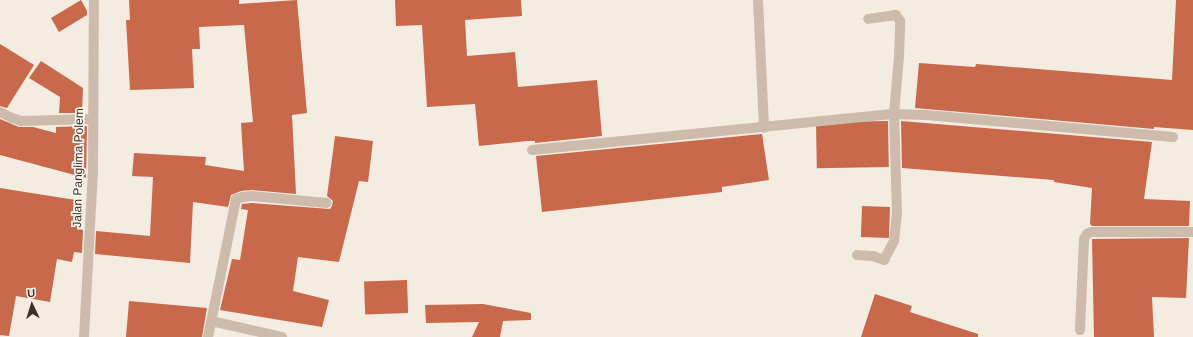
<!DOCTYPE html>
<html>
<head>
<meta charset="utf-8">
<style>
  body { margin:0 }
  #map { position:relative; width:1193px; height:337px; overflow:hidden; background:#f4ebe1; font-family:Arial,sans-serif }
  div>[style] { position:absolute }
  .building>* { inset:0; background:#c8694b; transform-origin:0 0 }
  .service>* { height:10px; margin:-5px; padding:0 5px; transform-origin:5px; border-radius:5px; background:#cdbbac }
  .minor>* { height:10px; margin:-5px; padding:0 5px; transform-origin:5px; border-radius:5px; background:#cdbbac }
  span { translate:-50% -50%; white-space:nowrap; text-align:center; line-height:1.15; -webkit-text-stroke:3.5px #fbf5ee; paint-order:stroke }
  .street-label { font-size:12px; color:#3b302b }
  .north { position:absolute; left:12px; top:285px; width:40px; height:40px; -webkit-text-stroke:3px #fbf5ee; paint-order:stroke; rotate:356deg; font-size:11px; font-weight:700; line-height:16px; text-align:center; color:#3b302b }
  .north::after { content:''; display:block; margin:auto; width:14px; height:18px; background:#3b302b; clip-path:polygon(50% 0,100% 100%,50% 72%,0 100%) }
</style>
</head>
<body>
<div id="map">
  <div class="building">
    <div style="clip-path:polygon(81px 0,87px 11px,87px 15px,59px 32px,51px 18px)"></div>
    <div style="clip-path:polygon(129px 0,239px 0,239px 4px,297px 0,307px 113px,292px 115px,296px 194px,252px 190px,241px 191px,231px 195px,228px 207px,193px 202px,190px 263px,95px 254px,96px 231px,150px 236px,153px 177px,132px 176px,134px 153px,206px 157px,205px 165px,244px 171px,241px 123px,253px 122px,244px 25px,199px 27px,200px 49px,192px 49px,194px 88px,130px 90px,126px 20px,130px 20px)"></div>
    <div style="clip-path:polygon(395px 0,521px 0,522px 16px,465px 20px,467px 56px,515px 52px,518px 87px,597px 80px,602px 136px,535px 143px,535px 141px,527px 141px,479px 146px,475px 104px,427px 107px,422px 25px,396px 26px)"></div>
    <div style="clip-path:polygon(1176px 0,1193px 0,1193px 130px,1154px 127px,1154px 129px,915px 108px,919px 63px,975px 67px,976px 64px,1172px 80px)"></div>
    <div style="clip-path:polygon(0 44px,34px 65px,7px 108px,0 106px)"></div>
    <div style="clip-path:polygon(41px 61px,83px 88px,82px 113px,59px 113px,60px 97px,29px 78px)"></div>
    <div style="clip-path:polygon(0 119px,19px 127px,33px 127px,56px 133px,56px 127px,87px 126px,86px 178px,0 155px)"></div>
    <div style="left:888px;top:121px;width:46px;height:72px;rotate:89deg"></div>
    <div style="clip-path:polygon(901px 121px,1152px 142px,1144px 199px,1190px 201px,1189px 226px,1092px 226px,1090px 224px,1092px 188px,1054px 182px,1054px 180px,902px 168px)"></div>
    <div style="clip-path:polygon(762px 134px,769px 180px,722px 187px,722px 192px,542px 212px,536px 156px)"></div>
    <div style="clip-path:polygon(335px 136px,373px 141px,368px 182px,359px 181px,339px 262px,298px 257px,293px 291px,329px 300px,322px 327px,220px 310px,232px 259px,240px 260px,248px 210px,241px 209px,242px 204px,252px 203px,330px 209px,332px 206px,333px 201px,327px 196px)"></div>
    <div style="clip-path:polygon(0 188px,82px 201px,77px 229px,83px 230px,82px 253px,74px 252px,72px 262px,57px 259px,50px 302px,16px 296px,9px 336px,0 335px)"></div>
    <div style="left:862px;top:206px;width:28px;height:31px;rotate:2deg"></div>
    <div style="clip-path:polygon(1189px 238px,1186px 298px,1152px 297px,1154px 337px,1094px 337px,1092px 239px)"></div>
    <div style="left:407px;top:280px;width:33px;height:43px;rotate:88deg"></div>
    <div style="clip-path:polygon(875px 294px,912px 306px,910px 312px,978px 334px,978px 337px,861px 337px)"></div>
    <div style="clip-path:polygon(129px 301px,207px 308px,202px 337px,126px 337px)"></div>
    <div style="clip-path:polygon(483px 304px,531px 313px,531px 320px,503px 321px,500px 337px,472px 337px,479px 322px,426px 323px,425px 305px)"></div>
  </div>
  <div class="service">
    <div style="left:894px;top:114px;width:32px;rotate:2deg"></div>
    <div style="left:926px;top:115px;width:248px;rotate:5.1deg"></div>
  </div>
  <div class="minor">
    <div style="left:758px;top:0;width:128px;rotate:87.3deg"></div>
    <div style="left:0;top:112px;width:13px;rotate:27deg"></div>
    <div style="left:12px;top:118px;width:9px;rotate:18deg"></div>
    <div style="left:21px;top:121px;width:72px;rotate:-1.6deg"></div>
    <div style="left:532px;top:150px;width:364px;rotate:-5.7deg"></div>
    <div style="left:857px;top:255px;width:16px;rotate:4deg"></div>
    <div style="left:873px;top:256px;width:12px;rotate:20deg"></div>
    <div style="left:884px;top:260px;width:21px;rotate:-62deg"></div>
    <div style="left:894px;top:241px;width:27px;rotate:-84deg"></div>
    <div style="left:897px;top:214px;width:100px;rotate:-91.7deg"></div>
    <div style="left:894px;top:114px;width:57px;rotate:-85deg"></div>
    <div style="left:899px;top:57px;width:36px;rotate:-88deg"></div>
    <div style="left:900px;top:21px;width:7px;rotate:-124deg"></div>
    <div style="left:896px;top:15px;width:28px;rotate:172deg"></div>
    <div style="left:211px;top:321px;width:73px;rotate:12.7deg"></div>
    <div style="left:1080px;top:330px;width:91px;rotate:-87.5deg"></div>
    <div style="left:1084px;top:239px;width:6px;rotate:-59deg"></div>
    <div style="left:1087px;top:234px;width:4px;rotate:-27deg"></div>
    <div style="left:1091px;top:232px;width:102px"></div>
    <div style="left:84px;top:337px;width:165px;rotate:-86.9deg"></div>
    <div style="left:93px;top:172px;width:172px;rotate:-89.7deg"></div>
    <div style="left:208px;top:337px;width:141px;rotate:-78.5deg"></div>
    <div style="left:236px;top:199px;width:7px;rotate:-16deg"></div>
    <div style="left:243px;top:197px;width:9px;rotate:-6deg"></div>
    <div style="left:252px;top:196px;width:75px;rotate:5.3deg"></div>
  </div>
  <div class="street-label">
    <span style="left:79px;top:168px;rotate:-89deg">Jalan Panglima Polem</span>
  </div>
  <div class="north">U</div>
</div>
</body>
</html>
